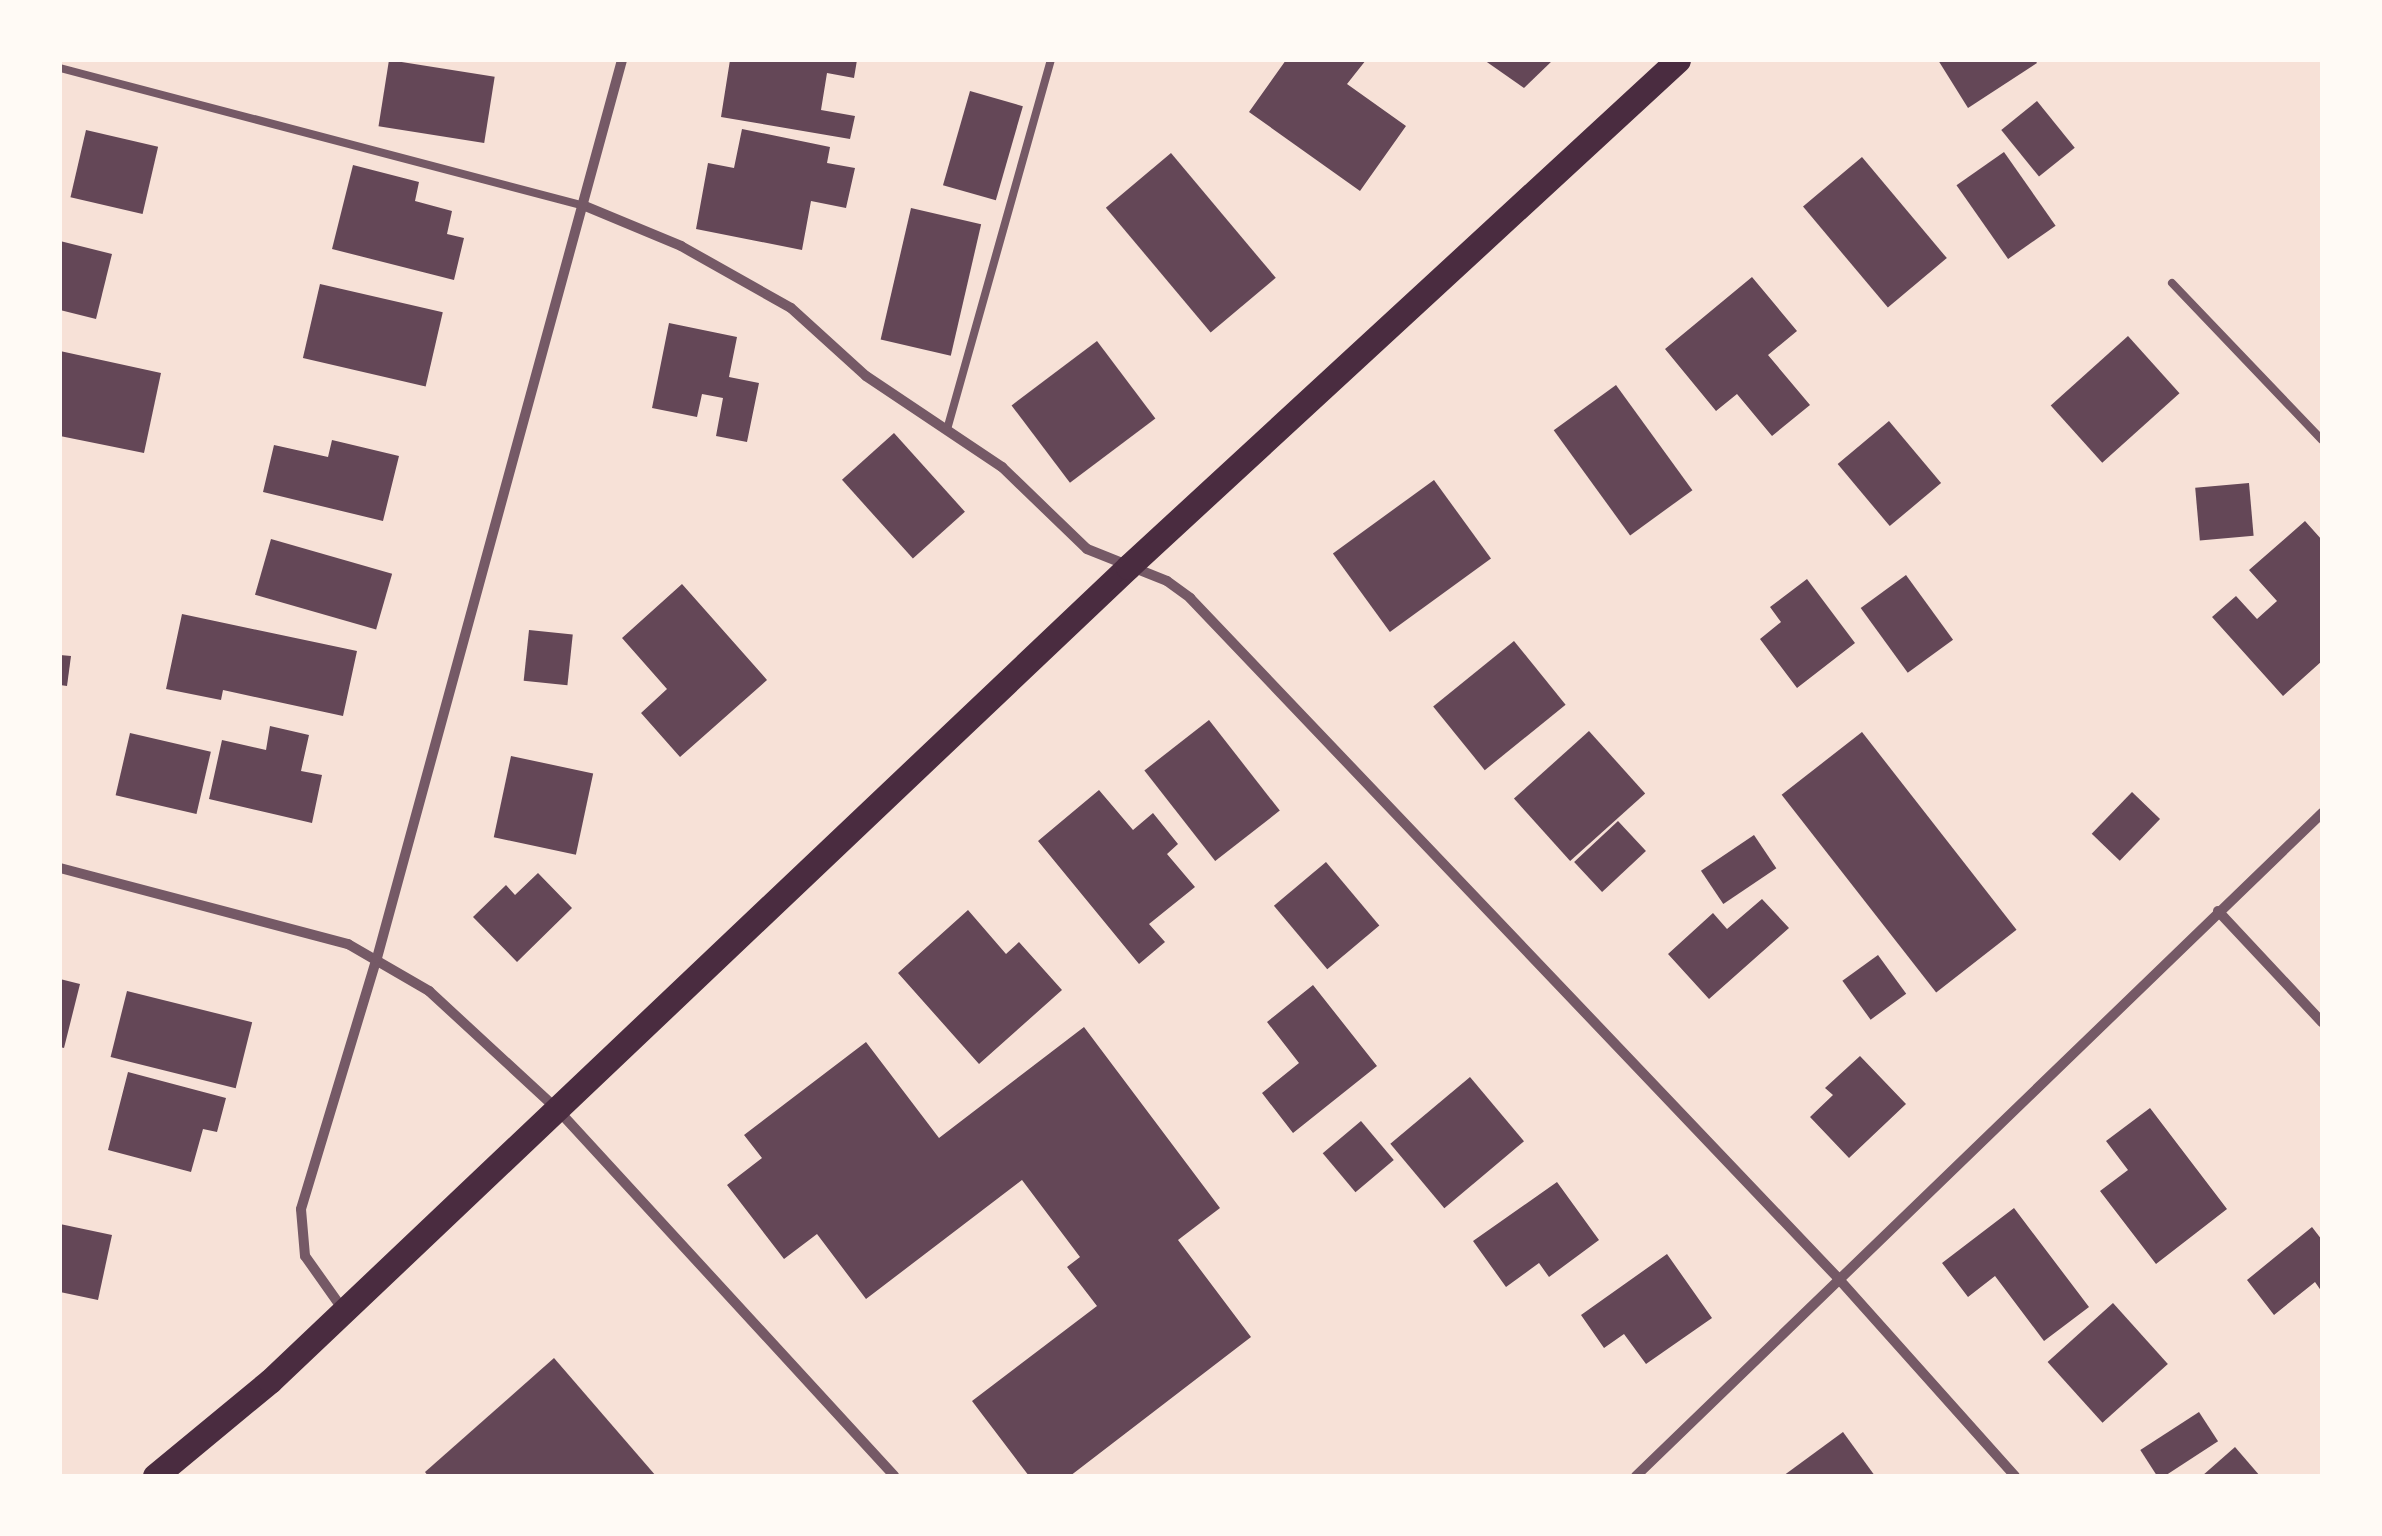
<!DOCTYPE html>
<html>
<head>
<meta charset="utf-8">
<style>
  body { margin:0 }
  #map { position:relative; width:2382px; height:1536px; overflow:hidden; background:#f7e1d7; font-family:Signika,sans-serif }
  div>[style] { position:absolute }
  .building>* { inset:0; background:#644757; transform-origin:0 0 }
  .service>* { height:8px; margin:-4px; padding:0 4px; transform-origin:4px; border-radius:4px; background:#755966 }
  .minor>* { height:10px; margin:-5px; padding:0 5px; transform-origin:5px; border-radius:5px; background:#755966 }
  .primary>* { height:25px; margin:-12.5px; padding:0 12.5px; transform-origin:12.5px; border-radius:12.5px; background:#4a2c40 }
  span { translate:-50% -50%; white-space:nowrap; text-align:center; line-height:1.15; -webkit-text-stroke:8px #fffaf5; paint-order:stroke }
  .frame { position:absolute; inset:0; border:62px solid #fffaf5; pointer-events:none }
</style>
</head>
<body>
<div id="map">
  <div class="building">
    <div style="left:389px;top:60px;width:107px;height:67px;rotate:9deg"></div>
    <div style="clip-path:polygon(730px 60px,857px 60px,854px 78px,827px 73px,821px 110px,855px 116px,850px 139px,721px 117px)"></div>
    <div style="clip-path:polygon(1286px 60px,1366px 60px,1347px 84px,1406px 126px,1360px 191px,1249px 112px)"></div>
    <div style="clip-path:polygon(1484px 60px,1553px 60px,1524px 88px)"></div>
    <div style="clip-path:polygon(1938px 60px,2035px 60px,2037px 63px,1968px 108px)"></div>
    <div style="left:970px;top:91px;width:55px;height:98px;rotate:16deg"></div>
    <div style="left:2037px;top:101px;width:60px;height:46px;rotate:51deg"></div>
    <div style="clip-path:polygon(742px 129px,830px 147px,827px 163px,855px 168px,846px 208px,811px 201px,802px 250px,696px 229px,708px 163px,734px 168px)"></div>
    <div style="left:86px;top:130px;width:74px;height:69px;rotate:13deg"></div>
    <div style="left:2004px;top:152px;width:90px;height:58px;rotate:55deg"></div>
    <div style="left:1171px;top:153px;width:163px;height:85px;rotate:50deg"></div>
    <div style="left:1862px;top:157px;width:132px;height:77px;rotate:50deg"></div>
    <div style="clip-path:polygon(353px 165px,419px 182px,415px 201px,452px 211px,447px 234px,464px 238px,454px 280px,332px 249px)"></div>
    <div style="left:911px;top:208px;width:72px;height:135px;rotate:13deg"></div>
    <div style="clip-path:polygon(60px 241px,112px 254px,96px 319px,60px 310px)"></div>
    <div style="clip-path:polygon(1752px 277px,1797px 331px,1768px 355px,1810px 405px,1772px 436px,1737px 394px,1716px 411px,1665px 349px)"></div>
    <div style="left:320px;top:284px;width:126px;height:76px;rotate:13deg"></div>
    <div style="clip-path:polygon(669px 323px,737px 337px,729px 377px,759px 383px,747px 442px,716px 436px,723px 398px,702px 394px,697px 417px,652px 408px)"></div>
    <div style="left:2128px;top:336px;width:77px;height:104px;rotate:48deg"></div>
    <div style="left:1097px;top:341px;width:97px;height:107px;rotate:53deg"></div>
    <div style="clip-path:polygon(60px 351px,161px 373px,144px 453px,60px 436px)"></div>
    <div style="left:1616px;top:385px;width:130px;height:77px;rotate:54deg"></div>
    <div style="left:1889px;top:421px;width:81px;height:67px;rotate:50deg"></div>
    <div style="left:894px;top:433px;width:106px;height:70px;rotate:48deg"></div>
    <div style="clip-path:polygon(332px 440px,399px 456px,383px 521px,263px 492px,274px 445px,328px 457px)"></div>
    <div style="left:1434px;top:480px;width:97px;height:125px;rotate:54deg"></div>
    <div style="left:2249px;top:483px;width:53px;height:54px;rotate:85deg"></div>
    <div style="clip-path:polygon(2305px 521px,2322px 540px,2322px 661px,2283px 696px,2212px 617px,2236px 596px,2257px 619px,2277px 601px,2249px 570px)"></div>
    <div style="left:271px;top:539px;width:126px;height:58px;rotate:16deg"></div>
    <div style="left:1906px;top:575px;width:80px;height:56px;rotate:54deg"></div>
    <div style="clip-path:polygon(1807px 579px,1855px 643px,1797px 688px,1760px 639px,1781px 622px,1770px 607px)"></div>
    <div style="clip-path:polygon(682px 584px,767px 680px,680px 757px,641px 713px,667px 689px,622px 638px)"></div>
    <div style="clip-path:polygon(182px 614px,357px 651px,343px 716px,223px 690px,221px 700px,166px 689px)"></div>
    <div style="left:529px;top:630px;width:44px;height:51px;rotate:6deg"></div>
    <div style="left:1514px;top:641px;width:82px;height:104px;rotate:51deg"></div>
    <div style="clip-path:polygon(60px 655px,71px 656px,67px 686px,60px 685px)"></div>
    <div style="left:1209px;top:720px;width:115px;height:82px;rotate:52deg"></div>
    <div style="clip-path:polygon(270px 726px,309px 735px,301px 771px,322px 775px,312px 823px,209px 799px,222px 740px,266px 750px)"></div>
    <div style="left:1589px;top:731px;width:84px;height:101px;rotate:48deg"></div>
    <div style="left:1862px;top:732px;width:251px;height:102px;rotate:52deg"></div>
    <div style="left:130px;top:733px;width:83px;height:64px;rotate:13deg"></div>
    <div style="left:511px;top:756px;width:84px;height:83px;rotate:12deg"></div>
    <div style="clip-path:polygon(1099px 790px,1133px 830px,1153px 813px,1178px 844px,1167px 854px,1195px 887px,1149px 924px,1165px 942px,1139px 964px,1038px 841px)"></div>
    <div style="left:2132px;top:792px;width:39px;height:58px;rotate:44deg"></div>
    <div style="left:1618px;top:821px;width:41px;height:60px;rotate:47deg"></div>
    <div style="left:1754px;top:835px;width:40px;height:64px;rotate:56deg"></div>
    <div style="left:1326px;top:862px;width:83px;height:68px;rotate:50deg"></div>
    <div style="clip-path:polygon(538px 873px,572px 908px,517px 962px,473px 917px,506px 885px,515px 895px)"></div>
    <div style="clip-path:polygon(1762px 899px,1789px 928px,1709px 999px,1668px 954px,1713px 913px,1727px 929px)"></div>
    <div style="clip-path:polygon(968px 910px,1006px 954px,1019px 942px,1062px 990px,979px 1064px,898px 973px)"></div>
    <div style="left:1878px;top:955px;width:48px;height:44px;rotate:54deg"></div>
    <div style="clip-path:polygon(60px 979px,80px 984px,64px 1048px,60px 1047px)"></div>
    <div style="clip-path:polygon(1313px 985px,1377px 1066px,1293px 1133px,1262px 1093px,1299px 1063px,1267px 1022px)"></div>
    <div style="left:127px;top:991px;width:129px;height:68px;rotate:14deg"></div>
    <div style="clip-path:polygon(1084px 1027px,1220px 1208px,1178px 1240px,1251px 1337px,1070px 1476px,1029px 1476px,972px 1401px,1097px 1306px,1067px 1267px,1080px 1257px,1022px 1180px,866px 1299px,817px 1234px,784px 1259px,727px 1185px,762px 1158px,744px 1135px,866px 1042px,939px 1138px)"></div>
    <div style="clip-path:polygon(1860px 1056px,1906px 1104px,1849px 1158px,1810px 1117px,1833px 1095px,1825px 1088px)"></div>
    <div style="clip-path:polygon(128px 1072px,226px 1098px,217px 1132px,203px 1129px,191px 1172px,108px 1150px)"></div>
    <div style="left:1470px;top:1077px;width:84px;height:104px;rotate:50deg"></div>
    <div style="clip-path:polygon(2150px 1108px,2227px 1209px,2156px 1264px,2100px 1191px,2128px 1170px,2106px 1141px)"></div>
    <div style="left:1361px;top:1121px;width:51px;height:50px;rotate:50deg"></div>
    <div style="clip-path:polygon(1557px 1182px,1599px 1240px,1549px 1277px,1539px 1263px,1506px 1287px,1473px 1241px)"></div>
    <div style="clip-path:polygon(2014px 1208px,2089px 1307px,2044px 1341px,1995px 1276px,1968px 1297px,1942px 1263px)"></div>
    <div style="clip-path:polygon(60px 1224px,112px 1235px,98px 1300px,60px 1292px)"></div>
    <div style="clip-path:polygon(2312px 1227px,2322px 1240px,2322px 1292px,2315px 1282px,2274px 1315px,2247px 1280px)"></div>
    <div style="clip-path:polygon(1667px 1254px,1712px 1318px,1646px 1364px,1624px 1334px,1604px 1348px,1581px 1315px)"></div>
    <div style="left:2113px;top:1303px;width:82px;height:88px;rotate:48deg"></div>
    <div style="clip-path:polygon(554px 1358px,656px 1476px,428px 1476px,425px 1472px)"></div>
    <div style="left:2199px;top:1412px;width:35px;height:70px;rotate:57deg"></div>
    <div style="clip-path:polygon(1843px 1432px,1875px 1476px,1783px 1476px)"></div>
    <div style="clip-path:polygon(2235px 1447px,2260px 1476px,2202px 1476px)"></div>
  </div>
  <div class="service">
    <div style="left:60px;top:68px;width:543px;rotate:14.73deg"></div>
    <div style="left:2172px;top:283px;width:217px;rotate:46.3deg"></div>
    <div style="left:948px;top:426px;width:380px;rotate:-74.3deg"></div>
  </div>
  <div class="minor">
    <div style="left:585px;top:206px;width:104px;rotate:22.6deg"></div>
    <div style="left:681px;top:246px;width:126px;rotate:29.4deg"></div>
    <div style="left:791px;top:308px;width:101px;rotate:42.2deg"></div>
    <div style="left:866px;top:376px;width:164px;rotate:33.8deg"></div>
    <div style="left:1002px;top:467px;width:118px;rotate:44deg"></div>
    <div style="left:1087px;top:549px;width:86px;rotate:21.8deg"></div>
    <div style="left:1167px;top:581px;width:29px;rotate:36deg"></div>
    <div style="left:1190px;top:598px;width:938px;rotate:46.38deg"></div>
    <div style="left:1837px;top:1277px;width:267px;rotate:48.2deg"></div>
    <div style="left:60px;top:868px;width:298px;rotate:14.8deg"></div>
    <div style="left:348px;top:944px;width:94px;rotate:30.1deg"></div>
    <div style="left:429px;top:991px;width:174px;rotate:42.7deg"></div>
    <div style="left:557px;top:1109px;width:498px;rotate:47.4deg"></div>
    <div style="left:2218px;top:911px;width:152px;rotate:46.9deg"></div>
    <div style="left:344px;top:1311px;width:67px;rotate:-125.3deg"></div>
    <div style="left:305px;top:1256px;width:47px;rotate:-94.9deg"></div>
    <div style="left:301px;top:1209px;width:262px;rotate:-73.2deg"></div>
    <div style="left:377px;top:958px;width:931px;rotate:-74.74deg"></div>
    <div style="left:1636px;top:1476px;width:954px;rotate:-44.02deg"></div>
  </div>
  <div class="primary">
    <div style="left:155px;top:1476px;width:149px;rotate:-39.6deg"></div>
    <div style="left:270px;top:1381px;width:1183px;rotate:-43.49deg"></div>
    <div style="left:1128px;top:567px;width:748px;rotate:-42.67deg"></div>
  </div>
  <div class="frame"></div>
</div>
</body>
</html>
